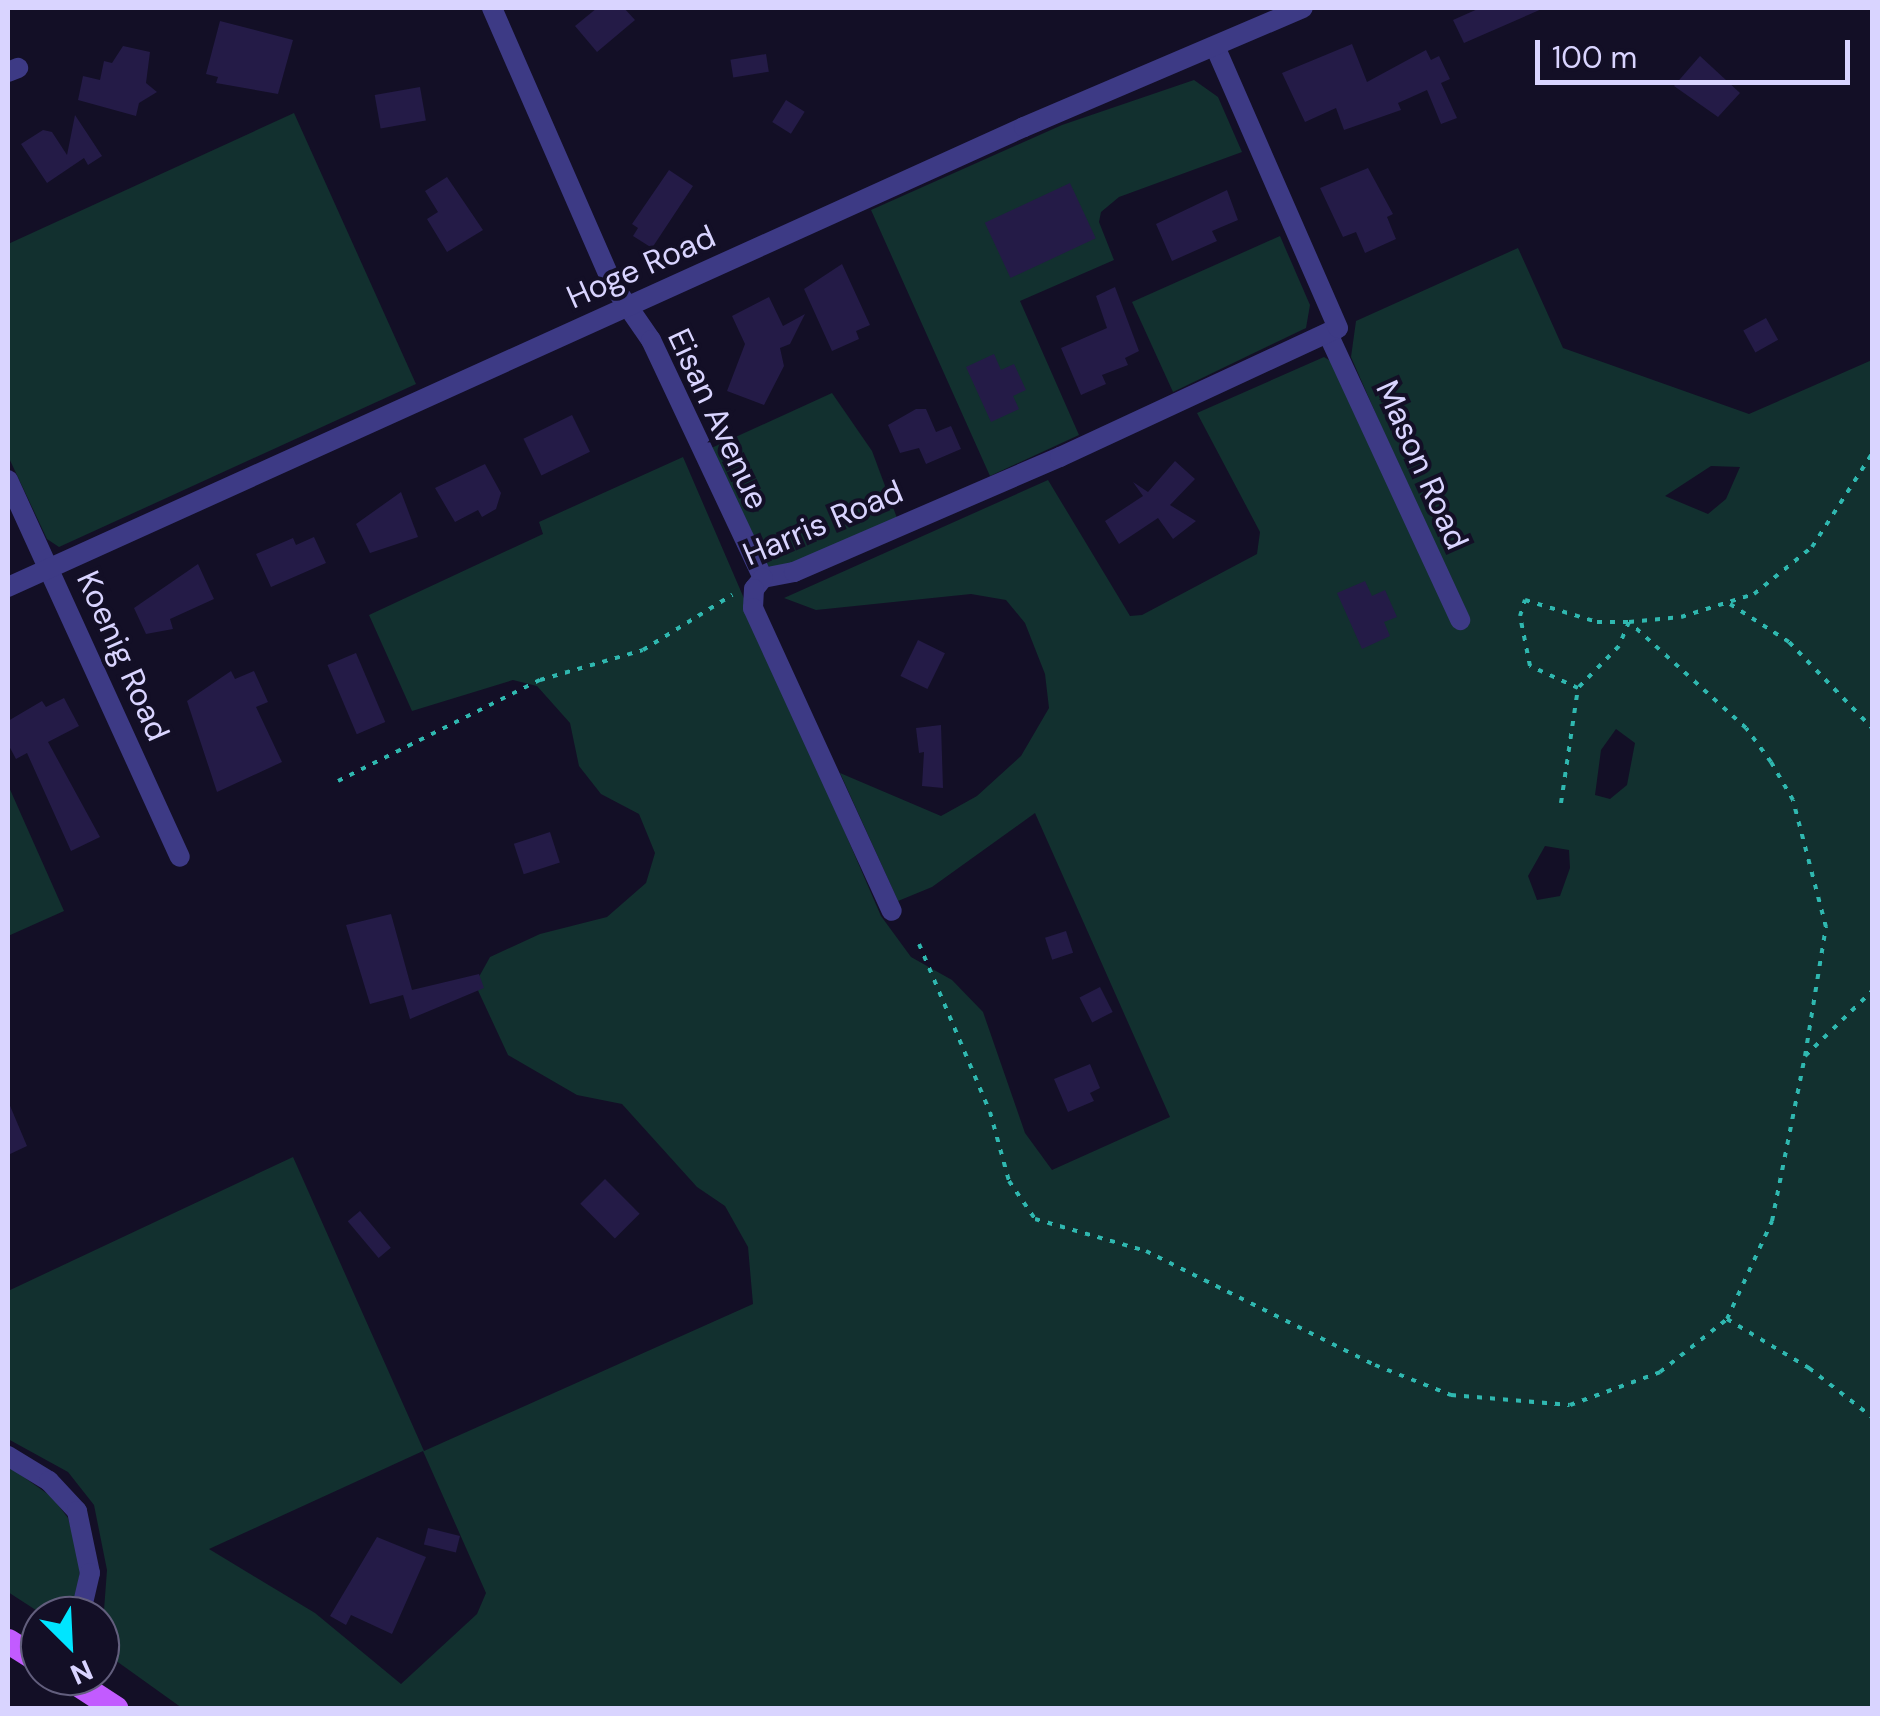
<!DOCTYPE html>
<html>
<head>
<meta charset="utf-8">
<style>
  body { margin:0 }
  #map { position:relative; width:1880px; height:1716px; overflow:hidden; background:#130f26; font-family:"DM Sans",sans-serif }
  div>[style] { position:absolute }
  .green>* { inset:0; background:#12302f }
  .building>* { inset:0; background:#241b47; transform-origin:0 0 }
  .path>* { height:4px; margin-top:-2px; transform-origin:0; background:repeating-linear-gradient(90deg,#2fb8b0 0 5px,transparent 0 13px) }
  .minor>* { height:20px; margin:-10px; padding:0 10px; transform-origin:10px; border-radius:10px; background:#3d3a85 }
  .primary>* { height:25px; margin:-12.5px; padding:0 12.5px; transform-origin:12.5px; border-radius:12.5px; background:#c25bff }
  span { translate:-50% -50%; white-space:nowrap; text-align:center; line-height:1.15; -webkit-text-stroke:8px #130f26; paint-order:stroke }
  .street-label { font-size:32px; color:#d9d4ff }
  .frame { position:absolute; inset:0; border:10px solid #d9d4ff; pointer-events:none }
  .north { position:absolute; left:20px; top:1596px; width:100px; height:100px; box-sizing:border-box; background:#130f26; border:2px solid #625e7d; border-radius:50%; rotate:156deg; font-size:28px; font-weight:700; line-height:40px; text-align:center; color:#d9d4ff }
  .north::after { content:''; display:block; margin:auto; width:35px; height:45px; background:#00e5ff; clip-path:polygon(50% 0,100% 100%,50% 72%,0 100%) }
  .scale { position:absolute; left:1535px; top:40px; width:315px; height:45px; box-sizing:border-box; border:5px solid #d9d4ff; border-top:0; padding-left:12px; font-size:30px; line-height:35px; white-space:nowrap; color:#d9d4ff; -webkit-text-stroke:8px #130f26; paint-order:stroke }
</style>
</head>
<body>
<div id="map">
  <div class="green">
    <div style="clip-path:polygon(1194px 80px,1218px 97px,1242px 152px,1119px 197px,1101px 212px,1099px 222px,1114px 260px,1020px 301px,1079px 435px,990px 476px,871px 210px,1062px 125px)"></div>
    <div style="clip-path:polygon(294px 113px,416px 384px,59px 547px,47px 539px,8px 456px,8px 244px)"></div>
    <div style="clip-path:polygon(1280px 236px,1310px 305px,1306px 328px,1173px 392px,1132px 302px)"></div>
    <div style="clip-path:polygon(evenodd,1518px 248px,1563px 348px,1749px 414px,1872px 360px,1872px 1708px,182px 1708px,101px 1650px,107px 1570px,94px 1505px,68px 1472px,8px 1439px,8px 1291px,293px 1157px,424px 1451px,753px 1304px,748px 1247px,725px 1206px,697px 1187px,622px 1104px,577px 1095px,508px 1055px,475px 984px,490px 957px,540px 934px,607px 917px,646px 883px,655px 853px,639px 814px,601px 794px,579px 766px,570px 723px,537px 686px,513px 680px,412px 711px,369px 615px,543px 534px,539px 522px,683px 457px,881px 916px,911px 957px,952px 980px,983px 1012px,1025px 1133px,1052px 1170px,1170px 1117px,1035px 813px,932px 887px,898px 901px,840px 773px,941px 816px,977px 796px,1021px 756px,1049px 708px,1045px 674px,1025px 623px,1006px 600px,971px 594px,816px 610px,784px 598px,1048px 480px,1130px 616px,1142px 615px,1257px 554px,1260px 532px,1197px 413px,1324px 357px,1334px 363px,1466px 620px,1351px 357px,1356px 321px,1518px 248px,1711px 466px,1740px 467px,1726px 499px,1708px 514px,1665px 496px,1711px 466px,1518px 248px,1616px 729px,1635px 743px,1627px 785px,1610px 799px,1595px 795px,1601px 750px,1616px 729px,1518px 248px,1545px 846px,1569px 850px,1570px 868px,1560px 896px,1537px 900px,1528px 876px,1545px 846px,1518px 248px,423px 1451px,486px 1593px,477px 1614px,401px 1684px,315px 1613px,209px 1549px,423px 1451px)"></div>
    <div style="clip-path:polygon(832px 393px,872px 451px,897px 518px,775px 570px,759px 560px,707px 450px)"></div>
    <div style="clip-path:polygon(8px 785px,64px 911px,8px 936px)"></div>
    <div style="clip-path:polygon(8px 1466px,52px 1497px,68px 1518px,81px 1563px,76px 1599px,61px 1616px,45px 1616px,8px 1592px)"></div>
  </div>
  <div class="building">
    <div style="clip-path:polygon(597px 8px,624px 8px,635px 20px,597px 52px,575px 26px)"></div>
    <div style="clip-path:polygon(1480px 8px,1544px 8px,1464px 43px,1453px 20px)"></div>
    <div style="clip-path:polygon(220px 21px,293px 40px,278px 94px,216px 83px,218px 77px,206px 74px)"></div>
    <div style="clip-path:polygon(1352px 44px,1367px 82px,1426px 50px,1431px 60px,1439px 56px,1450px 79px,1441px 83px,1457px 118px,1441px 124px,1427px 90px,1398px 103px,1401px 110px,1344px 130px,1336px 108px,1305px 122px,1282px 73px)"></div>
    <div style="clip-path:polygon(123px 46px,150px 52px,146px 83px,157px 92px,139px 103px,136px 116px,78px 100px,83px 76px,100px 80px,104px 61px,112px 63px)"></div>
    <div style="left:766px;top:54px;width:18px;height:36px;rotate:81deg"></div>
    <div style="clip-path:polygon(1700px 56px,1740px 93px,1718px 117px,1674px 86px)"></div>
    <div style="left:420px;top:87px;width:34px;height:46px;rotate:80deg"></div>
    <div style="left:786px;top:100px;width:22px;height:26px;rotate:32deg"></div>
    <div style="clip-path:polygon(75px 115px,102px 156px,88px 165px,84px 158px,47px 183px,21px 144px,43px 130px,52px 132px,67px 155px)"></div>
    <div style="clip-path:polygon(1368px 168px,1393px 214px,1387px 217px,1396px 239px,1365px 253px,1356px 232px,1343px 237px,1320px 188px)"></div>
    <div style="clip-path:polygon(669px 170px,693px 186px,652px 248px,633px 236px,638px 228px,632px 224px)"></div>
    <div style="clip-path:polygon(447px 177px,483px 230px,447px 252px,427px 219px,438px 212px,425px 191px)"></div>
    <div style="left:1070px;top:183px;width:61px;height:94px;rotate:65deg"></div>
    <div style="clip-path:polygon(1227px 190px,1238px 220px,1212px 231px,1217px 241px,1172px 261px,1156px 224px)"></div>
    <div style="clip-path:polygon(842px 264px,870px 325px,856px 331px,859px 339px,832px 351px,804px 289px)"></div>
    <div style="clip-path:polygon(1115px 287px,1139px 351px,1125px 358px,1128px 365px,1102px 375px,1106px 384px,1081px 395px,1061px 348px,1107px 328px,1096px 296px)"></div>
    <div style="clip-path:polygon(769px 297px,783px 326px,805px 314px,790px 344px,780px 348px,784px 366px,764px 405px,727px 391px,745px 344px,732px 316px)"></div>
    <div style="left:1766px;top:318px;width:25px;height:26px;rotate:61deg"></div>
    <div style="clip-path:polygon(994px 354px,1001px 370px,1014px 364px,1026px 390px,1013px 396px,1019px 409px,991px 422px,966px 367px)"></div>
    <div style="clip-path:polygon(916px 409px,926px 409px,936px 432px,951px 426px,961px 449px,926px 464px,919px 448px,900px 453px,888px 425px)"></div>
    <div style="left:572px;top:415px;width:41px;height:54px;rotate:64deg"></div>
    <div style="clip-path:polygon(1175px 461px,1195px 479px,1170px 505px,1196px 521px,1173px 539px,1158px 518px,1119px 544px,1105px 521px,1143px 496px,1133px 482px,1148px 492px)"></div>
    <div style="clip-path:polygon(485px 464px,501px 493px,496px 509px,482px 517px,478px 510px,455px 522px,435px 488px)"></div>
    <div style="clip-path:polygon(401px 492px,418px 537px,370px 553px,356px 524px)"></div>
    <div style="clip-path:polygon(314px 537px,326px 563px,271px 587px,256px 554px,293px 538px,296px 545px)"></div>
    <div style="clip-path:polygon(198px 564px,214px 599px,170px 619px,173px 629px,146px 634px,134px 608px)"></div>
    <div style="clip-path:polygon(1365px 581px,1372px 596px,1385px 590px,1397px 617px,1384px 622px,1390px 636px,1362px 649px,1337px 593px)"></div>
    <div style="left:918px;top:640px;width:30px;height:40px;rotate:26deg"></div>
    <div style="left:356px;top:653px;width:75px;height:31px;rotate:67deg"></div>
    <div style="clip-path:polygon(231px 671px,235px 679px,254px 671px,268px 702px,256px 707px,282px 762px,217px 792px,187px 701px)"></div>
    <div style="clip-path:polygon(64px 698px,79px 726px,48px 742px,100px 837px,71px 851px,27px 753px,16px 759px,8px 744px,8px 721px,42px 701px,46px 707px)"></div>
    <div style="clip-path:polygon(941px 725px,943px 788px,922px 786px,924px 752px,919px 753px,916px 728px)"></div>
    <div style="left:550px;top:832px;width:32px;height:38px;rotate:72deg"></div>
    <div style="clip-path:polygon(391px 914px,412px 990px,479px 974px,484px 988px,410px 1019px,403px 995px,370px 1004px,346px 925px)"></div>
    <div style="left:1066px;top:931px;width:23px;height:22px;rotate:72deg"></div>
    <div style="left:1100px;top:987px;width:28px;height:23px;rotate:63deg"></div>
    <div style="clip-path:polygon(1090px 1064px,1100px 1088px,1090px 1093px,1094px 1101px,1068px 1112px,1054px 1079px)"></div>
    <div style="clip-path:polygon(8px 1101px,27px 1146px,8px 1155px)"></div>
    <div style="left:605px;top:1179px;width:49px;height:35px;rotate:45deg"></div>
    <div style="left:360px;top:1211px;width:48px;height:16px;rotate:50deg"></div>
    <div style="left:428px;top:1528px;width:33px;height:17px;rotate:14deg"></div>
    <div style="clip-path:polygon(377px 1537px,426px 1557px,392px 1634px,351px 1615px,346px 1625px,330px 1616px)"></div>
  </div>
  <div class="path">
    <div style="left:1730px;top:604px;width:70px;rotate:32.8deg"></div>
    <div style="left:1789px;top:642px;width:120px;rotate:46deg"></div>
    <div style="left:338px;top:781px;width:226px;rotate:-26.6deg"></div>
    <div style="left:540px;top:680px;width:107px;rotate:-16.2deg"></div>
    <div style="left:643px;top:650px;width:105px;rotate:-31.7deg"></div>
    <div style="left:1561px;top:803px;width:116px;rotate:-81.6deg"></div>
    <div style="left:919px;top:944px;width:182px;rotate:67.1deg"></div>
    <div style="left:990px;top:1112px;width:72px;rotate:74.6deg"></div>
    <div style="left:1009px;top:1181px;width:46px;rotate:55.6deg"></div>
    <div style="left:1035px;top:1219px;width:116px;rotate:16.1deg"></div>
    <div style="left:1146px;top:1251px;width:256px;rotate:26.5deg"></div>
    <div style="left:1375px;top:1365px;width:82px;rotate:21.5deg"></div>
    <div style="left:1451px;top:1395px;width:119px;rotate:4.8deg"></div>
    <div style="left:1570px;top:1405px;width:96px;rotate:-20.1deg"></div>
    <div style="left:1660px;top:1372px;width:85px;rotate:-38.3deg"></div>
    <div style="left:1727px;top:1319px;width:108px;rotate:-65.3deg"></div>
    <div style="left:1772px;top:1221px;width:168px;rotate:-78.7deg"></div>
    <div style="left:1805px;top:1056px;width:93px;rotate:-44.1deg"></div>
    <div style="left:1805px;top:1056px;width:131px;rotate:-80.8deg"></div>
    <div style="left:1826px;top:927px;width:131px;rotate:-104.6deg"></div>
    <div style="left:1793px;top:800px;width:44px;rotate:-120.1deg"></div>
    <div style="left:1771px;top:762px;width:42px;rotate:-126.3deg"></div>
    <div style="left:1746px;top:728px;width:158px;rotate:-137.8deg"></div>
    <div style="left:1629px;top:622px;width:26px;rotate:113deg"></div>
    <div style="left:1619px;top:646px;width:59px;rotate:134.3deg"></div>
    <div style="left:1578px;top:688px;width:53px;rotate:-155.4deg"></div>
    <div style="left:1530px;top:666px;width:51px;rotate:-101.3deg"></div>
    <div style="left:1520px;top:616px;width:17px;rotate:-73deg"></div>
    <div style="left:1525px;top:600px;width:75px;rotate:17deg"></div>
    <div style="left:1597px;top:622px;width:32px"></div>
    <div style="left:1629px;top:622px;width:52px;rotate:-5.5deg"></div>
    <div style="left:1681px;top:617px;width:77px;rotate:-17.5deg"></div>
    <div style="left:1754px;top:594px;width:75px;rotate:-39deg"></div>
    <div style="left:1812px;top:547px;width:111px;rotate:-57.2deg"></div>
    <div style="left:1727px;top:1319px;width:96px;rotate:30.9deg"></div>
    <div style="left:1809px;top:1368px;width:80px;rotate:37.9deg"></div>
  </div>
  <div class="minor">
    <div style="left:492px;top:8px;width:302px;rotate:66.4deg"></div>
    <div style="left:613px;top:285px;width:67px;rotate:55.4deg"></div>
    <div style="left:651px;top:340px;width:263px;rotate:64.8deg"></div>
    <div style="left:8px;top:72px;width:11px;rotate:-22deg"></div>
    <div style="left:1329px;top:336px;width:313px;rotate:65.2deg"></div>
    <div style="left:8px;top:480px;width:414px;rotate:65.5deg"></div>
    <div style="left:763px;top:578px;width:32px;rotate:-11deg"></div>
    <div style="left:794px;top:572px;width:290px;rotate:-23.4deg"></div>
    <div style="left:1060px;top:457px;width:306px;rotate:-24.9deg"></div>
    <div style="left:1338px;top:328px;width:305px;rotate:-113.6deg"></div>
    <div style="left:763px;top:578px;width:14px;rotate:129deg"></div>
    <div style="left:754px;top:589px;width:19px;rotate:93deg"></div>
    <div style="left:753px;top:608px;width:333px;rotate:65.4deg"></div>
    <div style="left:8px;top:587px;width:1115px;rotate:-24.36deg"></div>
    <div style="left:1024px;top:127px;width:303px;rotate:-23.1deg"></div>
    <div style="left:8px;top:1456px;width:48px;rotate:31.4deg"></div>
    <div style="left:49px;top:1481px;width:41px;rotate:47deg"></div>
    <div style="left:77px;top:1511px;width:63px;rotate:78.2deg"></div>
    <div style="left:90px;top:1573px;width:44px;rotate:103.1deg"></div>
  </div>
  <div class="primary">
    <div style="left:8px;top:1641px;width:38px;rotate:32deg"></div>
    <div style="left:66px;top:1676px;width:59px;rotate:33.1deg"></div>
  </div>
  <div class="street-label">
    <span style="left:641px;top:267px;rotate:-24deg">Hoge Road</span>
    <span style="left:718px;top:419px;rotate:65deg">Eisan Avenue</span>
    <span style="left:1422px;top:465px;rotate:66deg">Mason Road</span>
    <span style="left:823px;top:523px;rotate:-23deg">Harris Road</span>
    <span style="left:123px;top:656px;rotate:66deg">Koenig Road</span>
  </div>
  <div class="frame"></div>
  <div class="north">N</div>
  <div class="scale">100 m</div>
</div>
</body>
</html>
